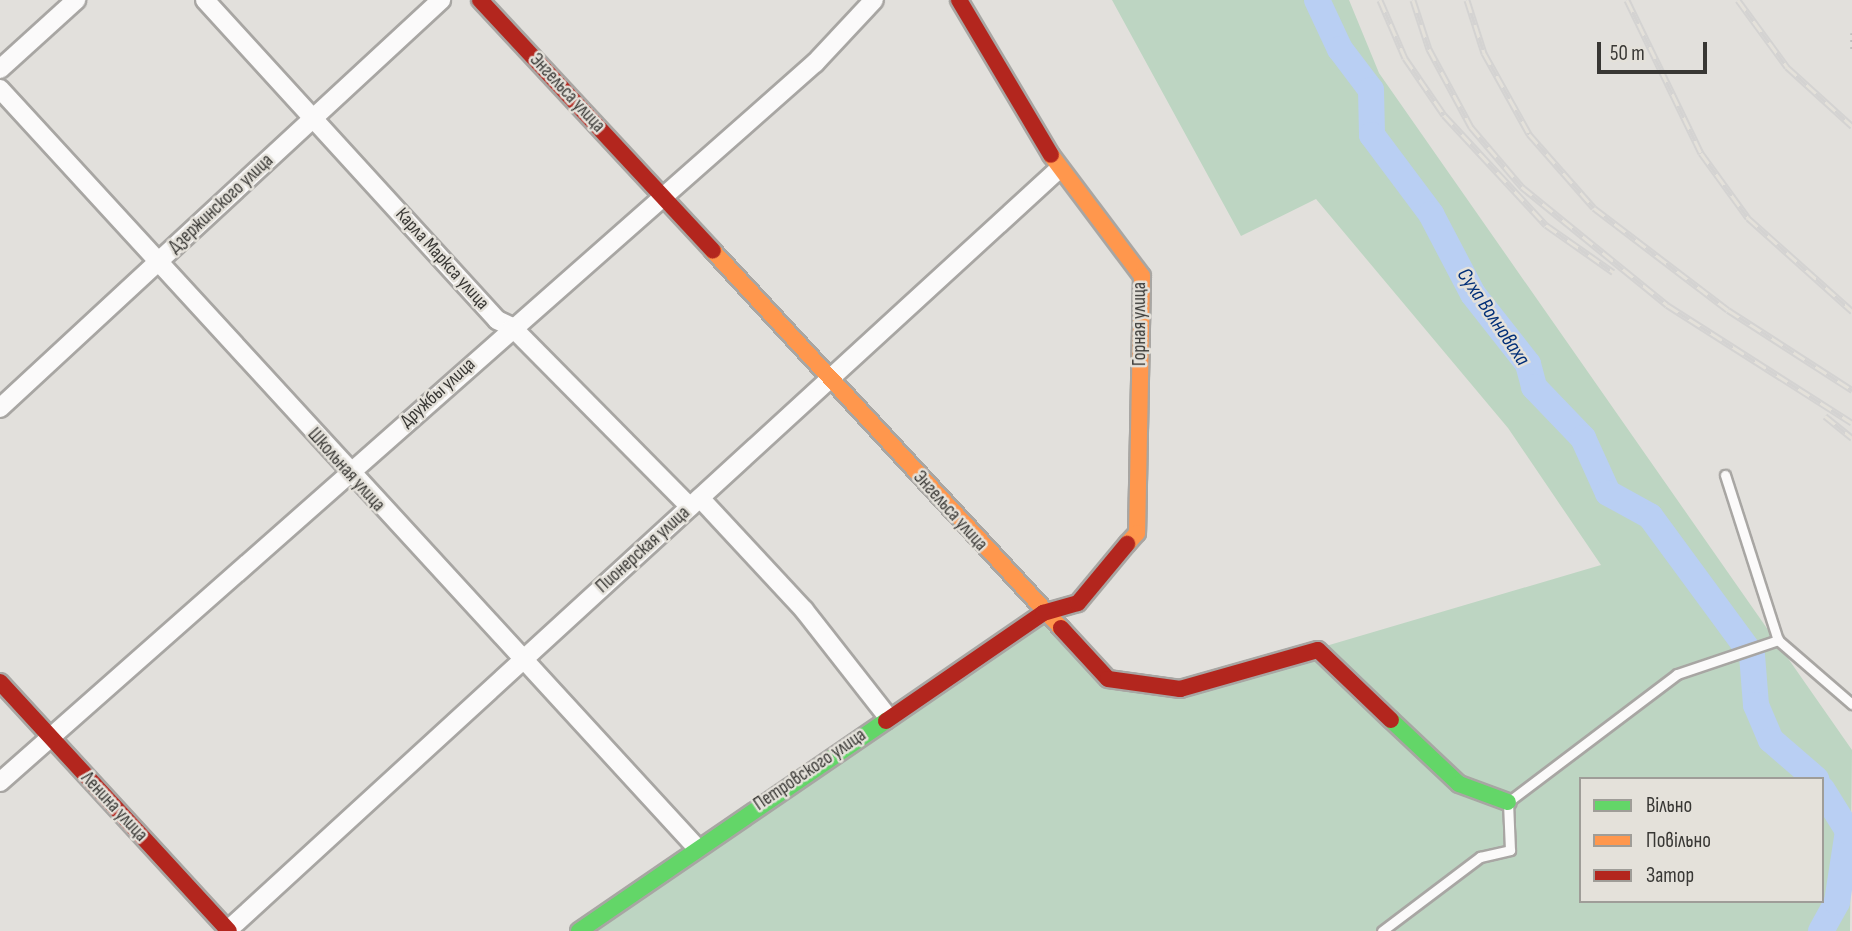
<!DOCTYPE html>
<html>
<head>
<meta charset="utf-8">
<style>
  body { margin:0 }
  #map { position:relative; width:1852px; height:931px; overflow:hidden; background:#e2e0dc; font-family:"Sofia Sans Condensed",sans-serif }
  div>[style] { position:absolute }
  .green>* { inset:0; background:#bdd5c2 }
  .river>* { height:26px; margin:-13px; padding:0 13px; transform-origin:13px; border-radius:13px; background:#b9cff3 }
  .path>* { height:2.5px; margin-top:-1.25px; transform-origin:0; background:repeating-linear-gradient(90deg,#c0bfbe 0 2px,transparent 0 7px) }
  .roads { filter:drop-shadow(2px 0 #a8a6a3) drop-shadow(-2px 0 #a8a6a3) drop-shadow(0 2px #a8a6a3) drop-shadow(0 -2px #a8a6a3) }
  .lane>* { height:9px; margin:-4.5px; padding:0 4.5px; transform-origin:4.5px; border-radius:4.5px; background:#fbfafa }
  .street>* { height:18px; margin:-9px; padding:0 9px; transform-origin:9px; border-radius:9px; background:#fbfafa }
  .fast>* { height:16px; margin:-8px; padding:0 8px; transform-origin:8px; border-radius:8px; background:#63d668 }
  .slow>* { height:16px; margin:-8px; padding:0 8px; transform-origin:8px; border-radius:8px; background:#ff974d }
  .jam>* { height:16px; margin:-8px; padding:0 8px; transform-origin:8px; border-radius:8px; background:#b3261e }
  .rail>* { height:7px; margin-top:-3.5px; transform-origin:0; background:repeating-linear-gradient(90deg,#e4e1da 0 13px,#d4d3d2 0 26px); box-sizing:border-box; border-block:2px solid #d4d3d2 }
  span { translate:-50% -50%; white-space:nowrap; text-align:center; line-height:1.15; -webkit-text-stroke:5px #e4e1da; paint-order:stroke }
  .street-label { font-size:19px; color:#383734 }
  .water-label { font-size:21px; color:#022f78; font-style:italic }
  .legend { position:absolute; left:1579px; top:777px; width:245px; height:126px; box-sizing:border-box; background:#e4e1da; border:2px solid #9f9d98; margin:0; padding:9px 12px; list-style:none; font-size:21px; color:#383734 }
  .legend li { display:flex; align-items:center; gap:14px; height:35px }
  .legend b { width:35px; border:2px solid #9f9d98 }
  .scale { position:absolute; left:1597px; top:42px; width:110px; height:32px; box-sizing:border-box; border:4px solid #383734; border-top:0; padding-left:9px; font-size:21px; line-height:24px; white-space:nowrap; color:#383734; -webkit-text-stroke:5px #e4e1da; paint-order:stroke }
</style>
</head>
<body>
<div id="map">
  <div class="green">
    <div style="clip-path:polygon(evenodd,1112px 0,1349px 0,1379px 73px,1852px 750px,1850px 931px,579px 931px,1043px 613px,1108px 679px,1180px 689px,1601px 565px,1508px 428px,1316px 199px,1241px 236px,1112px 0,1581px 779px,1822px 779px,1822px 901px,1581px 901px,1581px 779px)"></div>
  </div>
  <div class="river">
    <div style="left:1317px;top:0;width:54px;rotate:64.9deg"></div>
    <div style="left:1340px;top:49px;width:51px;rotate:52.9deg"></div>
    <div style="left:1371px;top:90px;width:45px;rotate:88.7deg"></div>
    <div style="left:1372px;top:135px;width:99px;rotate:53.2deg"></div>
    <div style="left:1431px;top:214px;width:90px;rotate:62.3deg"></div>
    <div style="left:1473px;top:294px;width:89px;rotate:51.8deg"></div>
    <div style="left:1528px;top:364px;width:24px;rotate:75deg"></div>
    <div style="left:1534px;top:387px;width:71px;rotate:46.1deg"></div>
    <div style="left:1583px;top:438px;width:60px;rotate:65.6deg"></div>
    <div style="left:1608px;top:493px;width:48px;rotate:28.7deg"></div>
    <div style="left:1650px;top:516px;width:172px;rotate:53.7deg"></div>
    <div style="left:1752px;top:655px;width:50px;rotate:85.4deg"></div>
    <div style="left:1756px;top:705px;width:38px;rotate:67deg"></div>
    <div style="left:1771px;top:740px;width:60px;rotate:40.9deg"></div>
    <div style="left:1821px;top:931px;width:33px;rotate:-61deg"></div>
    <div style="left:1837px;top:902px;width:72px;rotate:-81.2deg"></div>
    <div style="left:1848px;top:831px;width:49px;rotate:-121.8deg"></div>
  </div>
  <div class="path">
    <div style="left:1852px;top:33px;width:19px;rotate:90deg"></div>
  </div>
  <div class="roads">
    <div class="lane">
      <div style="left:1725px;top:475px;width:173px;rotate:72.2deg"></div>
      <div style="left:1778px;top:640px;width:98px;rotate:40.9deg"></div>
      <div style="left:1382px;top:931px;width:123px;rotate:-37.1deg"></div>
      <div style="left:1480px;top:857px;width:31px;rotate:-13deg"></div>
      <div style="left:1510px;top:850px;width:48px;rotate:-92.4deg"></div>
      <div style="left:1508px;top:802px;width:212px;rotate:-37.1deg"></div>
      <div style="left:1677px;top:674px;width:107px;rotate:-18.6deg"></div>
    </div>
    <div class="street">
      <div style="left:205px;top:0;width:433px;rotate:47.6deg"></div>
      <div style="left:497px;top:320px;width:17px;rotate:25deg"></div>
      <div style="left:512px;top:327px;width:253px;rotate:45.3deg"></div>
      <div style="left:0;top:69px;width:103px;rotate:-42.2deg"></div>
      <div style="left:0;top:89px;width:1029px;rotate:47.44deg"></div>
      <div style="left:0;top:408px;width:601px;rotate:-42.77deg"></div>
      <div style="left:700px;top:498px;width:153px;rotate:47.1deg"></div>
      <div style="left:804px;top:610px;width:136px;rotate:51.9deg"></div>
      <div style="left:0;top:782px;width:1087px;rotate:-41.42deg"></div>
      <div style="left:815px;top:63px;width:86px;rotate:-46.9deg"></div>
      <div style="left:227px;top:931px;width:1128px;rotate:-42.49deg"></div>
    </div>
    <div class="fast">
      <div style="left:1391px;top:720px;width:93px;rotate:43.3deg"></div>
      <div style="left:1459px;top:784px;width:52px;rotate:20.2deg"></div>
      <div style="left:579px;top:931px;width:372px;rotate:-34.4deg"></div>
    </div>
    <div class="slow">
      <div style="left:1051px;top:155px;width:151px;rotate:53.1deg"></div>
      <div style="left:1142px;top:276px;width:257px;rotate:91.1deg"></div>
      <div style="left:1137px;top:533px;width:15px;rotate:132deg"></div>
      <div style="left:713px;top:251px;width:513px;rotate:47.29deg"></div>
    </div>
    <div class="jam">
      <div style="left:480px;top:0;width:342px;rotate:47.1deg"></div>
      <div style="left:959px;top:0;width:180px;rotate:59.3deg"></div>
      <div style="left:1061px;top:628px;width:69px;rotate:47.3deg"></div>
      <div style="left:1108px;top:679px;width:73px;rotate:7.9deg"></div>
      <div style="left:1180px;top:689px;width:143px;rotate:-15.8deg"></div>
      <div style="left:1318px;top:650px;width:101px;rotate:43.8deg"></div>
      <div style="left:0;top:682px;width:338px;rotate:47.4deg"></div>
      <div style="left:886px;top:721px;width:191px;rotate:-34.5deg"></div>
      <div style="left:1043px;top:613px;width:36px;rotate:-16deg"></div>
      <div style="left:1078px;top:603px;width:77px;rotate:-50.3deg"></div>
    </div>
  </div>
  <div class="rail">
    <div style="left:1380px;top:0;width:63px;rotate:66.7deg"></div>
    <div style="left:1405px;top:58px;width:69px;rotate:55.6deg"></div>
    <div style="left:1444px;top:115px;width:150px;rotate:47.2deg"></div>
    <div style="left:1546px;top:225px;width:82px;rotate:35deg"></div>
    <div style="left:1413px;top:0;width:52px;rotate:71.9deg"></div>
    <div style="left:1429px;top:49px;width:89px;rotate:61.7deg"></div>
    <div style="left:1471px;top:127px;width:79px;rotate:49.6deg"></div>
    <div style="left:1522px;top:187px;width:187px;rotate:39.1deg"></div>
    <div style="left:1667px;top:305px;width:219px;rotate:32.5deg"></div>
    <div style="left:1467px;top:0;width:56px;rotate:72.2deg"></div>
    <div style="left:1484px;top:53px;width:93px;rotate:60.9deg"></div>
    <div style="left:1529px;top:134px;width:98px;rotate:48.7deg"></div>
    <div style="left:1594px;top:208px;width:168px;rotate:37.3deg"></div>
    <div style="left:1728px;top:310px;width:148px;rotate:32.8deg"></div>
    <div style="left:1627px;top:0;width:170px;rotate:64.2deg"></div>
    <div style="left:1701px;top:153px;width:80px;rotate:54.1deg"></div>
    <div style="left:1748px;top:218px;width:140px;rotate:41.8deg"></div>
    <div style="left:1738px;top:0;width:83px;rotate:53.8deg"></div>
    <div style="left:1787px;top:67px;width:88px;rotate:42.2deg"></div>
    <div style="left:1825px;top:416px;width:35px;rotate:39deg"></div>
  </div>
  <div class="street-label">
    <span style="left:567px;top:93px;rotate:47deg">Энгельса улица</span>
    <span style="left:221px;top:204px;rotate:-43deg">Дзержинского улица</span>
    <span style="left:442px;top:259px;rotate:48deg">Карла Маркса улица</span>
    <span style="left:1140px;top:324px;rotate:-90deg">Горная улица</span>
    <span style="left:438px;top:393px;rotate:-42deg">Дружбы улица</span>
    <span style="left:346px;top:470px;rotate:48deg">Школьная улица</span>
    <span style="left:950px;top:511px;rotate:48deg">Энгельса улица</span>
    <span style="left:643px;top:550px;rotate:-42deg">Пионерская улица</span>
    <span style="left:810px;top:770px;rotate:-34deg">Петровского улица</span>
    <span style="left:114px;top:807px;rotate:47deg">Ленина улица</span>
  </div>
  <div class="water-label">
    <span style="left:1493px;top:317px;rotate:56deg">Суха Волноваха</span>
  </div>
  <ul class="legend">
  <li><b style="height:9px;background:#63d668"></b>Вільно</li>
  <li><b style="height:9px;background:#ff974d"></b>Повільно</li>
  <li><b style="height:9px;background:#b3261e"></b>Затор</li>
  </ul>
  <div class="scale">50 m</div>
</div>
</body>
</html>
